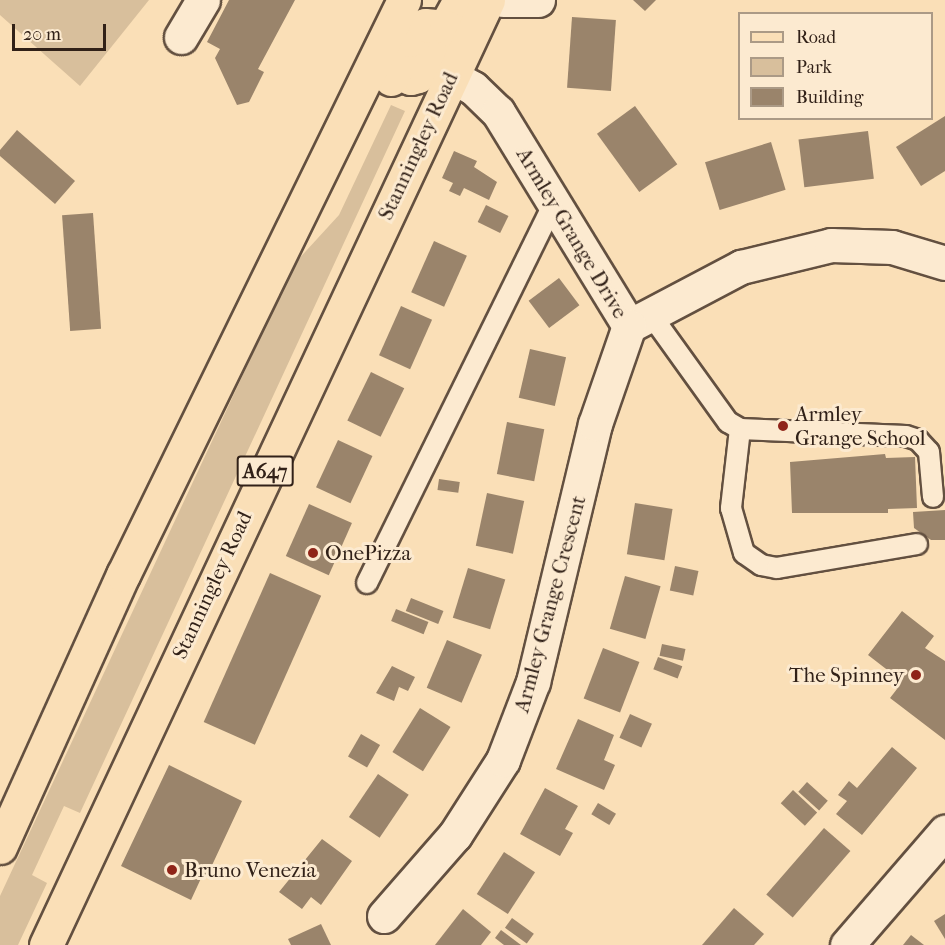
<!DOCTYPE html>
<html>
<head>
<meta charset="utf-8">
<style>
  body { margin:0 }
  #map { position:relative; width:945px; height:945px; overflow:hidden; background:#fadfb7; font-family:"IM FELL French Canon",serif }
  div>[style] { position:absolute }
  .green>* { inset:0; background:#d8bf9c }
  .building>* { inset:0; background:#9a846b; transform-origin:0 0 }
  .roads { filter:drop-shadow(2px 0 #635040) drop-shadow(-2px 0 #635040) drop-shadow(0 2px #635040) drop-shadow(0 -2px #635040) }
  .service>* { height:20px; margin:-10px; padding:0 10px; transform-origin:10px; border-radius:10px; background:#fcead0 }
  .minor>* { height:33px; margin:-16.5px; padding:0 16.5px; transform-origin:16.5px; border-radius:16.5px; background:#fcead0 }
  .primary>* { height:33px; margin:-16.5px; padding:0 16.5px; transform-origin:16.5px; border-radius:16.5px; background:#fadfb7 }
  .dots>* { width:16px; height:16px; translate:-50% -50%; box-sizing:border-box; border:3px solid #fcead0; border-radius:50% }
  span { translate:-50% -50%; white-space:nowrap; text-align:center; line-height:1.15; -webkit-text-stroke:6px #fcead0; paint-order:stroke }
  .shield-label span { padding:2px 4px; background:#fcead0; border:2px solid; border-radius:4px; -webkit-text-stroke-width:0 }
  .shield-label { font-size:20px; color:#312118; font-weight:700 }
  .street-label { font-size:21px; color:#312118 }
  .poi-label { font-size:21px; color:#312118 }
  .left { translate:0 -50%; text-align:left }
  .right { translate:-100% -50%; text-align:right }
  .legend { position:absolute; left:738px; top:12px; width:195px; height:108px; box-sizing:border-box; background:#fcead0; border:2px solid #ab9a86; margin:0; padding:8px 10px; list-style:none; font-size:18px; color:#312118 }
  .legend li { display:flex; align-items:center; gap:12px; height:30px }
  .legend b { width:30px; border:2px solid #ab9a86 }
  .scale { position:absolute; left:12px; top:24px; width:94px; height:27px; box-sizing:border-box; border:3px solid #312118; border-top:0; padding-left:8px; font-size:18px; line-height:21px; white-space:nowrap; color:#312118; -webkit-text-stroke:4px #fcead0; paint-order:stroke }
</style>
</head>
<body>
<div id="map">
  <div class="green">
    <div style="clip-path:polygon(0 0,149px 0,80px 86px,0 15px)"></div>
    <div style="clip-path:polygon(391px 105px,405px 111px,80px 813px,64px 806px,32px 875px,47px 883px,18px 945px,0 945px,0 896px,295px 263px,339px 215px)"></div>
  </div>
  <div class="building">
    <div style="clip-path:polygon(229px 0,295px 0,258px 69px,264px 72px,249px 102px,237px 105px,215px 58px,220px 49px,207px 42px)"></div>
    <div style="clip-path:polygon(633px 0,656px 0,645px 11px)"></div>
    <div style="left:572px;top:17px;width:44px;height:71px;rotate:4deg"></div>
    <div style="left:635px;top:106px;width:72px;height:47px;rotate:54deg"></div>
    <div style="clip-path:polygon(945px 116px,945px 171px,921px 186px,896px 147px)"></div>
    <div style="clip-path:polygon(17px 130px,75px 181px,55px 204px,0 156px,0 150px)"></div>
    <div style="left:868px;top:131px;width:48px;height:70px;rotate:83deg"></div>
    <div style="left:771px;top:142px;width:50px;height:69px;rotate:73deg"></div>
    <div style="clip-path:polygon(454px 151px,477px 161px,474px 167px,497px 182px,489px 200px,464px 188px,460px 196px,449px 191px,453px 183px,442px 178px)"></div>
    <div style="left:486px;top:205px;width:25px;height:19px;rotate:26deg"></div>
    <div style="left:93px;top:213px;width:116px;height:31px;rotate:86deg"></div>
    <div style="left:434px;top:241px;width:36px;height:56px;rotate:24deg"></div>
    <div style="left:559px;top:278px;width:34px;height:38px;rotate:53deg"></div>
    <div style="left:401px;top:306px;width:34px;height:54px;rotate:24deg"></div>
    <div style="left:530px;top:349px;width:37px;height:50px;rotate:13deg"></div>
    <div style="left:371px;top:372px;width:37px;height:54px;rotate:26deg"></div>
    <div style="left:507px;top:422px;width:38px;height:53px;rotate:11deg"></div>
    <div style="left:338px;top:440px;width:38px;height:52px;rotate:25deg"></div>
    <div style="clip-path:polygon(885px 454px,886px 458px,915px 457px,917px 508px,888px 509px,888px 513px,792px 513px,790px 462px)"></div>
    <div style="left:439px;top:479px;width:21px;height:11px;rotate:8deg"></div>
    <div style="left:487px;top:493px;width:38px;height:54px;rotate:12deg"></div>
    <div style="left:635px;top:503px;width:38px;height:52px;rotate:9deg"></div>
    <div style="left:309px;top:504px;width:47px;height:57px;rotate:24deg"></div>
    <div style="clip-path:polygon(945px 510px,945px 540px,931px 540px,914px 528px,913px 512px)"></div>
    <div style="left:675px;top:566px;width:24px;height:25px;rotate:12deg"></div>
    <div style="left:468px;top:568px;width:39px;height:52px;rotate:17deg"></div>
    <div style="left:270px;top:573px;width:56px;height:163px;rotate:24deg"></div>
    <div style="left:625px;top:576px;width:37px;height:55px;rotate:16deg"></div>
    <div style="left:411px;top:598px;width:35px;height:14px;rotate:22deg"></div>
    <div style="left:396px;top:609px;width:35px;height:13px;rotate:22deg"></div>
    <div style="clip-path:polygon(902px 611px,934px 636px,925px 648px,945px 661px,945px 740px,890px 698px,897px 689px,884px 679px,890px 672px,868px 655px)"></div>
    <div style="left:447px;top:640px;width:38px;height:52px;rotate:23deg"></div>
    <div style="left:662px;top:644px;width:24px;height:12px;rotate:12deg"></div>
    <div style="left:603px;top:648px;width:39px;height:54px;rotate:21deg"></div>
    <div style="left:658px;top:657px;width:26px;height:13px;rotate:21deg"></div>
    <div style="clip-path:polygon(392px 666px,415px 677px,408px 691px,399px 687px,394px 701px,376px 693px)"></div>
    <div style="left:420px;top:708px;width:36px;height:52px;rotate:32deg"></div>
    <div style="left:630px;top:714px;width:24px;height:26px;rotate:24deg"></div>
    <div style="clip-path:polygon(578px 719px,614px 735px,604px 760px,615px 765px,604px 790px,556px 769px)"></div>
    <div style="left:361px;top:734px;width:22px;height:26px;rotate:30deg"></div>
    <div style="clip-path:polygon(892px 747px,917px 768px,862px 835px,836px 814px,847px 801px,838px 795px,849px 781px,857px 788px)"></div>
    <div style="clip-path:polygon(169px 765px,242px 801px,207px 876px,203px 874px,191px 900px,121px 866px)"></div>
    <div style="left:378px;top:774px;width:37px;height:52px;rotate:34deg"></div>
    <div style="left:807px;top:782px;width:28px;height:13px;rotate:42deg"></div>
    <div style="clip-path:polygon(545px 788px,578px 806px,565px 829px,573px 833px,560px 856px,520px 834px)"></div>
    <div style="left:793px;top:790px;width:33px;height:18px;rotate:43deg"></div>
    <div style="left:598px;top:803px;width:21px;height:13px;rotate:31deg"></div>
    <div style="left:824px;top:828px;width:35px;height:88px;rotate:41deg"></div>
    <div style="clip-path:polygon(322px 839px,352px 861px,321px 905px,311px 897px,302px 909px,279px 892px)"></div>
    <div style="left:504px;top:852px;width:37px;height:50px;rotate:33deg"></div>
    <div style="clip-path:polygon(734px 908px,764px 934px,754px 945px,702px 945px)"></div>
    <div style="clip-path:polygon(463px 909px,491px 932px,481px 945px,435px 945px)"></div>
    <div style="clip-path:polygon(945px 914px,945px 939px,934px 921px)"></div>
    <div style="left:512px;top:918px;width:27px;height:12px;rotate:36deg"></div>
    <div style="clip-path:polygon(321px 924px,331px 945px,291px 945px,288px 939px)"></div>
    <div style="clip-path:polygon(501px 930px,521px 945px,504px 945px,495px 938px)"></div>
    <div style="clip-path:polygon(911px 935px,924px 945px,903px 945px)"></div>
  </div>
  <div class="roads">
    <div class="service">
      <div style="left:651px;top:315px;width:132px;rotate:54.3deg"></div>
      <div style="left:728px;top:422px;width:14px;rotate:30deg"></div>
      <div style="left:740px;top:429px;width:80px;rotate:96.5deg"></div>
      <div style="left:731px;top:508px;width:47px;rotate:73.9deg"></div>
      <div style="left:744px;top:553px;width:21px;rotate:35deg"></div>
      <div style="left:761px;top:565px;width:16px;rotate:11deg"></div>
      <div style="left:777px;top:568px;width:142px;rotate:-9.7deg"></div>
      <div style="left:740px;top:429px;width:166px;rotate:2.4deg"></div>
      <div style="left:906px;top:436px;width:13px;rotate:18deg"></div>
      <div style="left:918px;top:440px;width:16px;rotate:47deg"></div>
      <div style="left:929px;top:452px;width:45px;rotate:84.9deg"></div>
      <div style="left:367px;top:583px;width:424px;rotate:-63.8deg"></div>
    </div>
    <div class="minor">
      <div style="left:503px;top:0;width:35px"></div>
      <div style="left:181px;top:37px;width:43px;rotate:-59.3deg"></div>
      <div style="left:428px;top:63px;width:51px;rotate:29.1deg"></div>
      <div style="left:473px;top:88px;width:35px;rotate:44deg"></div>
      <div style="left:498px;top:112px;width:251px;rotate:58.5deg"></div>
      <div style="left:629px;top:326px;width:127px;rotate:-27.8deg"></div>
      <div style="left:741px;top:267px;width:93px;rotate:-13.7deg"></div>
      <div style="left:831px;top:245px;width:61px;rotate:1.9deg"></div>
      <div style="left:892px;top:247px;width:55px;rotate:16.8deg"></div>
      <div style="left:384px;top:916px;width:108px;rotate:-48.8deg"></div>
      <div style="left:455px;top:835px;width:89px;rotate:-57.4deg"></div>
      <div style="left:503px;top:760px;width:84px;rotate:-69deg"></div>
      <div style="left:533px;top:682px;width:265px;rotate:-76.5deg"></div>
      <div style="left:595px;top:424px;width:104px;rotate:-70.9deg"></div>
      <div style="left:847px;top:945px;width:150px;rotate:-49.1deg"></div>
    </div>
    <div class="primary">
      <div style="left:376px;top:62px;width:38px;rotate:25deg"></div>
      <div style="left:411px;top:78px;width:7px;rotate:-16deg"></div>
      <div style="left:418px;top:76px;width:87px;rotate:-61.1deg"></div>
      <div style="left:391px;top:79px;width:43px;rotate:-64deg"></div>
      <div style="left:410px;top:40px;width:21px;rotate:-45deg"></div>
      <div style="left:425px;top:25px;width:21px;rotate:5deg"></div>
      <div style="left:446px;top:27px;width:26px;rotate:29deg"></div>
      <div style="left:0;top:847px;width:299px;rotate:-65.7deg"></div>
      <div style="left:123px;top:575px;width:640px;rotate:-63.96deg"></div>
      <div style="left:46px;top:945px;width:1043px;rotate:-64.93deg"></div>
    </div>
  </div>
  <div class="dots">
    <div style="left:783px;top:426px;background:#8f2418"></div>
    <div style="left:313px;top:553px;background:#8f2418"></div>
    <div style="left:916px;top:675px;background:#8f2418"></div>
    <div style="left:172px;top:870px;background:#8f2418"></div>
  </div>
  <div class="shield-label">
    <span style="left:265px;top:471px">A647</span>
  </div>
  <div class="street-label">
    <span style="left:418px;top:146px;rotate:-65deg">Stanningley Road</span>
    <span style="left:572px;top:233px;rotate:59deg">Armley Grange Drive</span>
    <span style="left:212px;top:585px;rotate:-65deg">Stanningley Road</span>
    <span style="left:550px;top:604px;rotate:-75deg">Armley Grange Crescent</span>
  </div>
  <div class="poi-label">
    <span class="left" style="left:795px;top:426px">Armley<br>Grange School</span>
    <span class="left" style="left:325px;top:553px">OnePizza</span>
    <span class="right" style="left:904px;top:675px">The Spinney</span>
    <span class="left" style="left:184px;top:870px">Bruno Venezia</span>
  </div>
  <ul class="legend">
  <li><b style="height:8px;background:#fadfb7"></b>Road</li>
  <li><b style="height:16px;background:#d8bf9c"></b>Park</li>
  <li><b style="height:16px;background:#9a846b"></b>Building</li>
  </ul>
  <div class="scale">20 m</div>
</div>
</body>
</html>
